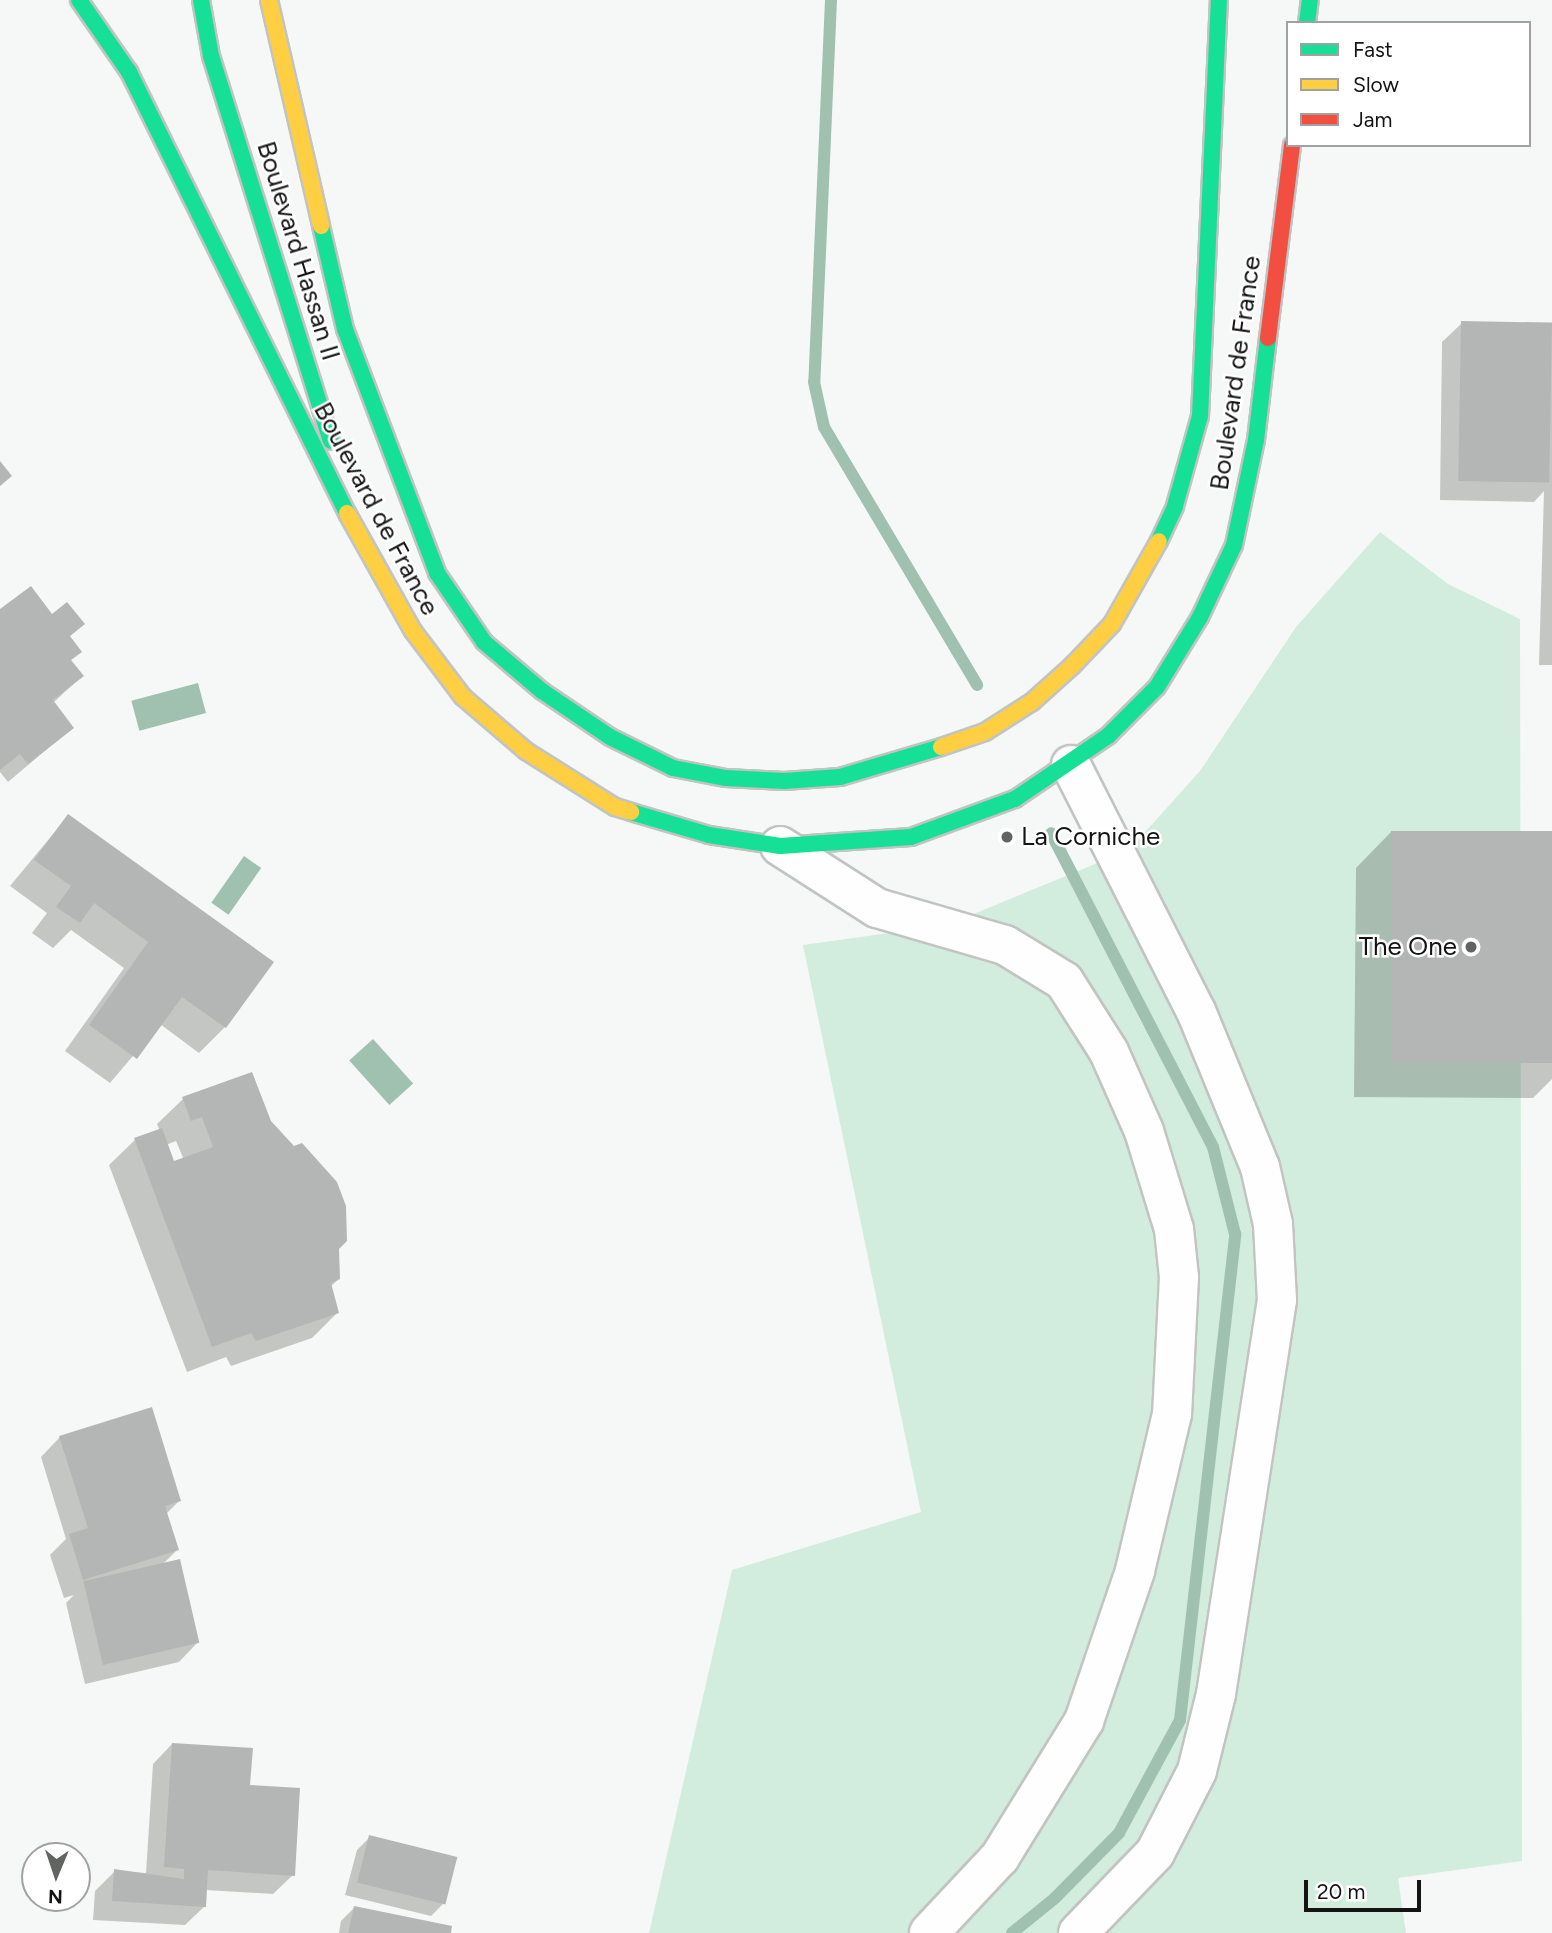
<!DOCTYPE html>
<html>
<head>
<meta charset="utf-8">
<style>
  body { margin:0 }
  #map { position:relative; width:1552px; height:1933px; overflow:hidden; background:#f5f8f6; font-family:Figtree,sans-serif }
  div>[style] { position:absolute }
  .green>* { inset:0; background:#d2ecdd }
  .water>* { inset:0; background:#a0c1af; transform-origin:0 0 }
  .shadow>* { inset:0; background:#0003 }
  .stream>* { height:12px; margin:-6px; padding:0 6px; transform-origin:6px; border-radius:6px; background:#a0c1af }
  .building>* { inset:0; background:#b4b6b5; transform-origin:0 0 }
  .roads { filter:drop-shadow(2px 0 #c2c4c2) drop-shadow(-2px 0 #c2c4c2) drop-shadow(0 2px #c2c4c2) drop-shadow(0 -2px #c2c4c2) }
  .street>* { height:38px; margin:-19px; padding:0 19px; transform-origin:19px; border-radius:19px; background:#fefefe }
  .fast>* { height:16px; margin:-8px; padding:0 8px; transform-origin:8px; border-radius:8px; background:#16e098 }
  .slow>* { height:16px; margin:-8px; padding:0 8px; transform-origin:8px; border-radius:8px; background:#ffcf43 }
  .jam>* { height:16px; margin:-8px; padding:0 8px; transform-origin:8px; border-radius:8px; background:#f24e42 }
  .dots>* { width:19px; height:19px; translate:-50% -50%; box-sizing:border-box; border:4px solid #fff; border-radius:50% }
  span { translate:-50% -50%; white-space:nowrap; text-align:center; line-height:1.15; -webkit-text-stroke:5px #fff; paint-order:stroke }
  .street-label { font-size:26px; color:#131413 }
  .poi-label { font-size:26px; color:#131413 }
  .left { translate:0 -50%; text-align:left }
  .right { translate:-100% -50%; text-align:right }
  .legend { position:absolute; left:1286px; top:21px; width:245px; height:126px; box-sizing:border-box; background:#fff; border:2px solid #a1a1a1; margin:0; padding:9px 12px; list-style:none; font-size:21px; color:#131413 }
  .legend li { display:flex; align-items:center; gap:14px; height:35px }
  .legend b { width:35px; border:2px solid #a1a1a1 }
  .north { position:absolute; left:21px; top:1842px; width:70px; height:70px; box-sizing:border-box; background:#fff; border:2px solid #a1a1a1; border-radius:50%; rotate:182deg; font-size:19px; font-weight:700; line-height:28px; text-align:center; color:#131413 }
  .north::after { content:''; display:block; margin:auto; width:24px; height:32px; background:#626462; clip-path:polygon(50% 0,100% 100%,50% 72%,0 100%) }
  .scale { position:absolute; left:1304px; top:1880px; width:117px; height:32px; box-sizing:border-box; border:4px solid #131413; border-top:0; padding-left:9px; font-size:21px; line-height:24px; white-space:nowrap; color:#131413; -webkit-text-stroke:5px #fff; paint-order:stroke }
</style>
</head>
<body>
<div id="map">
  <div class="green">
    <div style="clip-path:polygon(1380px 532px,1448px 584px,1520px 619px,1522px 1861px,1398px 1878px,1406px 1933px,649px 1933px,732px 1570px,921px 1512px,803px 945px,947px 925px,1129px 850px,1200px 771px,1296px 627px)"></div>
  </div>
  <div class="water">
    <div style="left:198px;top:683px;width:31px;height:69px;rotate:75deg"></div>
    <div style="left:244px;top:856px;width:21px;height:57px;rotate:35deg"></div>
    <div style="left:373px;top:1039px;width:60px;height:32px;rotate:48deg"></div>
  </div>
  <div class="shadow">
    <div style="clip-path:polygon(1462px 323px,1552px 324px,1552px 665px,1539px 665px,1544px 491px,1534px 502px,1440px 500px,1442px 342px)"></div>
    <div style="clip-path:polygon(0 612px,82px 624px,69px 637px,80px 651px,70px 661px,82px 676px,53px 703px,72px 728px,8px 782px,0 772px)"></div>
    <div style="clip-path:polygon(68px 816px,272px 962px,225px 1027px,199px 1053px,160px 1024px,110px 1083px,65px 1051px,124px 968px,71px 930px,53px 948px,32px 933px,47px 913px,10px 886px)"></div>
    <div style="clip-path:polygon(1391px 832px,1552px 833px,1552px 1079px,1533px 1098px,1354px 1097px,1356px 868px)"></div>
    <div style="clip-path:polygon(evenodd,251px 1074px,270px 1122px,293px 1149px,337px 1249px,339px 1279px,330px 1287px,337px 1313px,312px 1338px,231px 1366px,226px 1357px,187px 1372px,109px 1165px,135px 1140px,160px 1131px,157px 1124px,183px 1099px,251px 1074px,176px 1141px,184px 1160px,173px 1163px,166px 1145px,176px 1141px)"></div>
    <div style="clip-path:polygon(60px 1437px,179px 1501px,166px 1514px,177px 1550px,161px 1566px,198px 1642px,179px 1662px,85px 1684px,66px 1603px,74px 1595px,64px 1598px,50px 1555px,66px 1539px,41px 1457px)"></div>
    <div style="clip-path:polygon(172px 1744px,248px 1786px,293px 1875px,273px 1894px,206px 1890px,205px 1906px,185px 1925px,93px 1920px,95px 1891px,115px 1871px,146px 1873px,153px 1764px)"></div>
    <div style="clip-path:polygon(370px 1837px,444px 1903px,431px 1916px,345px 1895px,357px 1850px)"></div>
    <div style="clip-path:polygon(354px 1908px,449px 1933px,339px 1933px,341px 1921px)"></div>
  </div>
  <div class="stream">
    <div style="left:831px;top:0;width:382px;rotate:92.5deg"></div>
    <div style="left:814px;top:382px;width:46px;rotate:77.5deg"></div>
    <div style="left:824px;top:427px;width:300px;rotate:59.3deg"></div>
    <div style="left:1012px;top:1933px;width:55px;rotate:-39.1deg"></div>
    <div style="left:1055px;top:1898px;width:91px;rotate:-45.4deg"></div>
    <div style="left:1119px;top:1833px;width:128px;rotate:-61.6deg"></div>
    <div style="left:1180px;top:1720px;width:489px;rotate:-83.5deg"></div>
    <div style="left:1235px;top:1234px;width:90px;rotate:-104.2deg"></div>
    <div style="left:1213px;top:1147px;width:353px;rotate:-117.3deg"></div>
  </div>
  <div class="building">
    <div style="left:1461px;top:321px;width:91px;height:160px;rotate:1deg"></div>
    <div style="clip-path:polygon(0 461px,12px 476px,0 486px)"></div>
    <div style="clip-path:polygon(31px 586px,52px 614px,67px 602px,85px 624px,70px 636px,82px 652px,71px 660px,84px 676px,53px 700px,74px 728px,28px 764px,20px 754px,0 770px,0 609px)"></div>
    <div style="clip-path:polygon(68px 814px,274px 962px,226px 1028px,182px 997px,137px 1059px,89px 1025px,148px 942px,94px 903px,80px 923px,56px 907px,71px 886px,34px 860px)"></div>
    <div style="left:1391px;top:831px;width:161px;height:232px"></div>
    <div style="clip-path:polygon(252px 1072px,271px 1121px,294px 1146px,302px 1143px,337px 1182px,346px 1206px,347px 1241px,339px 1249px,340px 1279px,331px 1283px,339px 1313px,256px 1341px,251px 1333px,212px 1347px,134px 1138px,162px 1128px,174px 1161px,213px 1147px,202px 1117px,191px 1121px,182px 1097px)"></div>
    <div style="clip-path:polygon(152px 1407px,181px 1501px,165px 1506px,179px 1550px,83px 1580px,69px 1534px,88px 1528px,59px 1436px)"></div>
    <div style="left:180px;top:1559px;width:86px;height:99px;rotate:77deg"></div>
    <div style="clip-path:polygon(172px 1743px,253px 1748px,250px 1785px,300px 1788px,295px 1876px,208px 1870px,206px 1907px,112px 1901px,114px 1869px,184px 1879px,184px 1869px,164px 1867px)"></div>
    <div style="left:369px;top:1835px;width:91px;height:49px;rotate:14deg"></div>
    <div style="clip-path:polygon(354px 1906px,452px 1926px,451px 1933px,348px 1933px)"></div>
  </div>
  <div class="roads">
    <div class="street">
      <div style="left:1071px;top:765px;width:276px;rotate:63.1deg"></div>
      <div style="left:1196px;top:1011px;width:169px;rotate:67.7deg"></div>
      <div style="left:1260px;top:1167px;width:58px;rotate:77.2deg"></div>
      <div style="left:1273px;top:1224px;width:76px;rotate:87deg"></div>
      <div style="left:1277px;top:1300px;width:399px;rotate:98.8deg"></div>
      <div style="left:1216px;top:1694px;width:79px;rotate:103.9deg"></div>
      <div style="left:1197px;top:1771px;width:92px;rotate:117.1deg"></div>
      <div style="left:1155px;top:1853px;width:111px;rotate:133.9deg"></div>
      <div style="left:780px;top:846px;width:115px;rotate:32.6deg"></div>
      <div style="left:877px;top:908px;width:133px;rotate:16.1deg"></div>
      <div style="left:1005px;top:945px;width:69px;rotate:31.4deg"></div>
      <div style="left:1064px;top:981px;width:84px;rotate:57.6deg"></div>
      <div style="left:1109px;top:1052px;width:86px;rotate:66.1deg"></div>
      <div style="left:1144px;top:1131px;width:102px;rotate:73deg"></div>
      <div style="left:1174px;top:1229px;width:48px;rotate:84.1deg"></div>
      <div style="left:1179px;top:1277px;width:137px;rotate:92.9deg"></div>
      <div style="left:1172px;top:1414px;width:161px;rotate:103.3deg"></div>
      <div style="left:1135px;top:1571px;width:158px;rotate:108.8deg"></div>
      <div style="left:1084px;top:1721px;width:160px;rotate:121.7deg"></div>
      <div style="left:1000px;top:1857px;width:104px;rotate:133.1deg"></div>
    </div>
    <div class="fast">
      <div style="left:79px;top:0;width:88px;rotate:55.2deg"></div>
      <div style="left:129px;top:72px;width:492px;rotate:63.7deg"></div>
      <div style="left:201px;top:0;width:57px;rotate:79.9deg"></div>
      <div style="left:211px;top:56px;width:403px;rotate:72.7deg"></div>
      <div style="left:1307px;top:23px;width:23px;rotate:-83deg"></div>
      <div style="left:321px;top:226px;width:106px;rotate:76.9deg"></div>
      <div style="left:345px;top:329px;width:261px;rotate:69.3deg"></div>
      <div style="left:437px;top:573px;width:83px;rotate:55.7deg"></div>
      <div style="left:484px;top:642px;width:76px;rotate:40.2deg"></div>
      <div style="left:542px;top:691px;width:82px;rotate:34.1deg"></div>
      <div style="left:610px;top:737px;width:70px;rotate:26.2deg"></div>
      <div style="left:673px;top:768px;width:54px;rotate:10.7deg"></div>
      <div style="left:726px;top:778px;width:58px;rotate:3deg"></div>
      <div style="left:784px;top:781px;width:56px;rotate:-4.1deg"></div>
      <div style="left:840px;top:777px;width:105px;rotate:-16.5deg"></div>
      <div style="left:1159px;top:541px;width:38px;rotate:-65deg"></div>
      <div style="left:1175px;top:506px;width:93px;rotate:-74.5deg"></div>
      <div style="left:1200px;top:416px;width:416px;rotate:-87.4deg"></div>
      <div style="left:631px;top:812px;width:81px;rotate:16.4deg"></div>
      <div style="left:709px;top:835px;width:72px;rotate:8.8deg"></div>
      <div style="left:780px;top:846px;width:131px;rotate:-3.9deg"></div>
      <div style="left:911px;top:837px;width:111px;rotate:-20.1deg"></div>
      <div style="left:1015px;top:799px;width:112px;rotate:-34.1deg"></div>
      <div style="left:1108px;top:736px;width:69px;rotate:-45deg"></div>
      <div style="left:1157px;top:687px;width:82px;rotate:-58.4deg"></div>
      <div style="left:1200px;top:617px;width:80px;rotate:-64.7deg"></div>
      <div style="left:1234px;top:545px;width:107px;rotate:-78.2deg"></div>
      <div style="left:1256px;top:440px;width:103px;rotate:-83.3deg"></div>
    </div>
    <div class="slow">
      <div style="left:269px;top:0;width:232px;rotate:77deg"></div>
      <div style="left:347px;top:513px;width:135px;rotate:60.8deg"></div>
      <div style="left:413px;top:631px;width:83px;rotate:52.9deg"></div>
      <div style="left:463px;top:697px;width:83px;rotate:40.6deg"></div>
      <div style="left:526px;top:751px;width:105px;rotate:32.2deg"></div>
      <div style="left:615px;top:807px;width:17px;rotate:17deg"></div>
      <div style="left:941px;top:747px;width:46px;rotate:-18.8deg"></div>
      <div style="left:985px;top:732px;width:56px;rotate:-32.6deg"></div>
      <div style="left:1032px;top:702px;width:54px;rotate:-42deg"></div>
      <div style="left:1072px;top:666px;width:58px;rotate:-46.4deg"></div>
      <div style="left:1112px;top:624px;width:95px;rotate:-60.5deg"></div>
    </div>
    <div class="jam">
      <div style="left:1268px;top:338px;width:194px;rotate:-82.9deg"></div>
    </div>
  </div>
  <div class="dots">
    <div style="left:1007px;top:837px;background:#626462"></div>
    <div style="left:1471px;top:947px;background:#626462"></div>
  </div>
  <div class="street-label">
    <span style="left:298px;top:251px;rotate:73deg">Boulevard Hassan II</span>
    <span style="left:1236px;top:373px;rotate:-82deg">Boulevard de France</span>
    <span style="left:376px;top:509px;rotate:62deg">Boulevard de France</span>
  </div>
  <div class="poi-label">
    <span class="left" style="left:1021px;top:837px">La Corniche</span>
    <span class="right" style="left:1457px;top:947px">The One</span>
  </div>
  <ul class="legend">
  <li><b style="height:9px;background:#16e098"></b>Fast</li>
  <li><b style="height:9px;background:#ffcf43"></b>Slow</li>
  <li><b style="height:9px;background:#f24e42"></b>Jam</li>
  </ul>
  <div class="north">N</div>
  <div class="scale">20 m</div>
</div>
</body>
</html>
